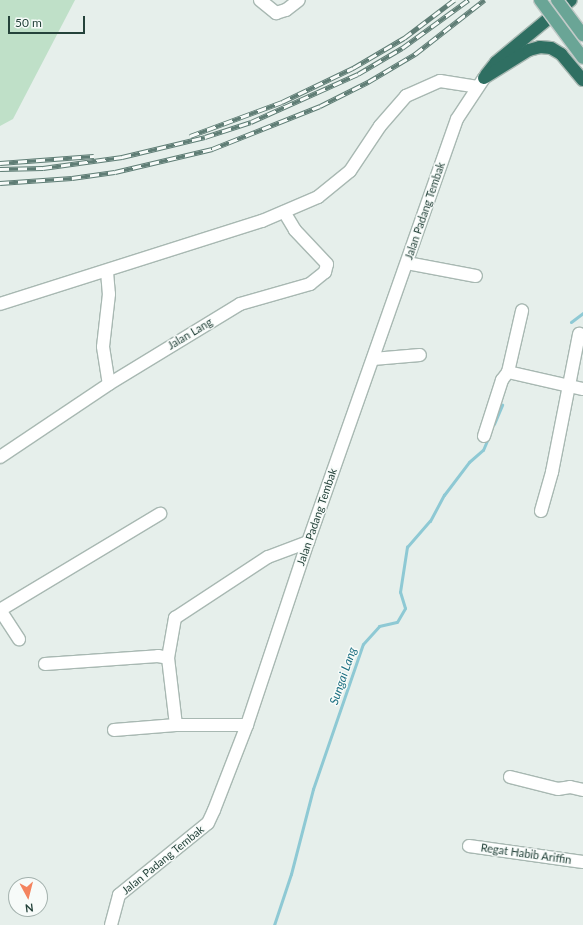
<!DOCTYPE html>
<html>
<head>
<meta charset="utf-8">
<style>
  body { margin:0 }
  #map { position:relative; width:583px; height:925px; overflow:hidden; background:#e6efeb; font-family:Lato,sans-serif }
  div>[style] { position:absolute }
  .green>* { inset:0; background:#bfe0c8 }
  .stream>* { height:3px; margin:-1.5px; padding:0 1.5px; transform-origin:1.5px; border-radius:1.5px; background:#8ec9d4 }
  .roads { filter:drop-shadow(1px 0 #a8b8b2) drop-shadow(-1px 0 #a8b8b2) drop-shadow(0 1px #a8b8b2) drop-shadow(0 -1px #a8b8b2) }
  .minor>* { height:12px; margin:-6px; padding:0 6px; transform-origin:6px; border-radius:6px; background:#fff }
  .highway>* { height:12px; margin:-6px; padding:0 6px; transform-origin:6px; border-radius:6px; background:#2f6f62 }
  .rail>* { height:4.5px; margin-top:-2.25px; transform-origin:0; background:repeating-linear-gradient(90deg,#f7fbf9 0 9px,#5f7d75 0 18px); box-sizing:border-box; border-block:1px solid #5f7d75 }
  .bridges { filter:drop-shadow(1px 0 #c2cac8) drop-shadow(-1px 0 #c2cac8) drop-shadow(0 1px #c2cac8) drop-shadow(0 -1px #c2cac8) }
  .major-bridge>* { height:12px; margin:-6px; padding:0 6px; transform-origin:6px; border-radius:6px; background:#6aa596 }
  span { translate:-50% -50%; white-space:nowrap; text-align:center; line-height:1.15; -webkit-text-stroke:3px #f7fbf9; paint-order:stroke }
  .street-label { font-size:11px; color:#24423a }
  .water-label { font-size:12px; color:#1c6f80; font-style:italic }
  .north { position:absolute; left:8px; top:877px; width:40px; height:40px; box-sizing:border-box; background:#f7fbf9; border:1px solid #a3b1ad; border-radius:50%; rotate:173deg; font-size:11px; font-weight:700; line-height:16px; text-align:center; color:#24423a }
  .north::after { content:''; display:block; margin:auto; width:14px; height:18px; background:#f4845f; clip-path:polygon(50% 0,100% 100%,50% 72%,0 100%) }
  .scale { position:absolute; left:8px; top:16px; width:77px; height:18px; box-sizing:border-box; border:2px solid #24423a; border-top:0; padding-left:5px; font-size:12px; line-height:14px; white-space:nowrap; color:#24423a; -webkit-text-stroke:3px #f7fbf9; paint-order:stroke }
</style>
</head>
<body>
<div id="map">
  <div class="green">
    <div style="clip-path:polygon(0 0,75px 0,13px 119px,0 126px)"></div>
  </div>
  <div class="stream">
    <div style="left:571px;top:322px;width:15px;rotate:-37deg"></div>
    <div style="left:494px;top:424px;width:21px;rotate:-67deg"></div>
    <div style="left:274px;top:925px;width:54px;rotate:-71.6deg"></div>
    <div style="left:291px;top:874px;width:88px;rotate:-75.5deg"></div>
    <div style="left:313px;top:789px;width:153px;rotate:-71deg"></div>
    <div style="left:363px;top:644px;width:24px;rotate:-48deg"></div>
    <div style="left:379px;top:626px;width:18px;rotate:-13deg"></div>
    <div style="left:397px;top:622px;width:16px;rotate:-60deg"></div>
    <div style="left:405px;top:608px;width:17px;rotate:-107deg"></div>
    <div style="left:400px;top:592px;width:46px;rotate:-81.2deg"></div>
    <div style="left:407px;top:547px;width:35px;rotate:-49deg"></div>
    <div style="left:430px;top:521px;width:30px;rotate:-62deg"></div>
    <div style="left:444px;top:495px;width:41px;rotate:-52.9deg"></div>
    <div style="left:469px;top:462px;width:18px;rotate:-41deg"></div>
    <div style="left:483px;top:450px;width:13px;rotate:-67deg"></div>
  </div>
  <div class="roads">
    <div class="minor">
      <div style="left:260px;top:0;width:21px;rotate:39deg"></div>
      <div style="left:276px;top:13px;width:10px;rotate:-17deg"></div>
      <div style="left:286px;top:10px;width:16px;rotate:-38deg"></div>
      <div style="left:407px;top:263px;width:70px;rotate:10.7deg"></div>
      <div style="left:107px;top:272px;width:22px;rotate:85deg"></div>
      <div style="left:109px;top:294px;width:53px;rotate:96.5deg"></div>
      <div style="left:103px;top:347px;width:37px;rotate:81deg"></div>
      <div style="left:0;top:304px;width:275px;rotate:-17.6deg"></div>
      <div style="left:262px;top:221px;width:61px;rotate:-23.2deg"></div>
      <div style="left:318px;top:197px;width:41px;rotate:-39.1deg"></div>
      <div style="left:350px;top:171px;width:54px;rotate:-56.3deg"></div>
      <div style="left:380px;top:126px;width:40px;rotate:-49deg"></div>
      <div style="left:406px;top:96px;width:37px;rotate:-24deg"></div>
      <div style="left:440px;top:81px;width:38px;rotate:9deg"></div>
      <div style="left:373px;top:359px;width:47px;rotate:-4.9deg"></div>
      <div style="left:508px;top:372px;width:63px;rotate:-77.1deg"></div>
      <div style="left:484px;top:436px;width:59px;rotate:-72.2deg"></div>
      <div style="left:502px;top:380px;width:10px;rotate:-53deg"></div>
      <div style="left:508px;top:372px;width:77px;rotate:12.8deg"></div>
      <div style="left:0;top:457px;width:131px;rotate:-33.8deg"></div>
      <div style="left:109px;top:384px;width:153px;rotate:-31.4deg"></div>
      <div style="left:240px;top:304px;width:73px;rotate:-15.9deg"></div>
      <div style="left:310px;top:284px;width:19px;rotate:-39deg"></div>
      <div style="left:325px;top:272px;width:8px;rotate:-76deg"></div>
      <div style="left:327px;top:264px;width:47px;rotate:-133.3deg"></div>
      <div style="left:295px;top:230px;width:21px;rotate:-121deg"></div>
      <div style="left:541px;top:511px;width:41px;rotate:-74.2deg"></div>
      <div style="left:552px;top:472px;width:141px;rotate:-78.9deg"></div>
      <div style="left:0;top:610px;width:187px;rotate:-31deg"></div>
      <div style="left:0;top:610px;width:35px;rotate:57deg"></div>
      <div style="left:45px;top:664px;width:113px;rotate:-4deg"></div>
      <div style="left:158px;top:656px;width:10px;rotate:11deg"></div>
      <div style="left:176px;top:725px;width:67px;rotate:-96.8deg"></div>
      <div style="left:168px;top:658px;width:41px;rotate:-80.1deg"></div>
      <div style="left:175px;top:618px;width:111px;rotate:-33.3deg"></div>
      <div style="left:268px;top:557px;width:43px;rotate:-20.6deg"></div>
      <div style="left:114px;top:730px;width:62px;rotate:-4.6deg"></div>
      <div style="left:176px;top:725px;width:71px"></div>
      <div style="left:510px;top:777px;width:49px;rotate:14deg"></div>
      <div style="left:558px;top:789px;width:12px;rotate:-9deg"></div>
      <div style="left:570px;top:787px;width:13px;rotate:13deg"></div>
      <div style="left:469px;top:846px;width:115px;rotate:8deg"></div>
      <div style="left:111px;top:925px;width:31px;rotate:-75deg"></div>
      <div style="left:119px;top:895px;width:114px;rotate:-39deg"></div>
      <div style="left:208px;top:823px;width:14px;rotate:-65deg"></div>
      <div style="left:214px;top:810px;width:91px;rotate:-68.8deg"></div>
      <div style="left:247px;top:725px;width:193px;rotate:-71.6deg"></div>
      <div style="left:308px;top:542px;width:448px;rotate:-70.6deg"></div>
      <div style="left:457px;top:119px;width:49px;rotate:-56.6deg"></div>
    </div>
    <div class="highway">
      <div style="left:486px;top:75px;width:16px;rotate:-52deg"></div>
      <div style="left:496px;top:62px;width:97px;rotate:-39.6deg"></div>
      <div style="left:484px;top:78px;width:53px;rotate:-31.9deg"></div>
      <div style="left:529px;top:50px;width:11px;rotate:-15deg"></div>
      <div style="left:540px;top:47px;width:11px;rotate:5deg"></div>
      <div style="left:551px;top:48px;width:12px;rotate:31deg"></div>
      <div style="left:561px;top:54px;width:34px;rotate:50deg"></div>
    </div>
  </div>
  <div class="rail">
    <div style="left:190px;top:136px;width:98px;rotate:-20.3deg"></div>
    <div style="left:282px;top:102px;width:79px;rotate:-25.6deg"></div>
    <div style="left:353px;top:68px;width:59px;rotate:-30.5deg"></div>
    <div style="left:404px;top:38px;width:63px;rotate:-37.2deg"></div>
    <div style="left:0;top:163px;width:94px;rotate:-4.3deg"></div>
    <div style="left:0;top:169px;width:43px;rotate:-1.3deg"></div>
    <div style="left:43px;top:168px;width:80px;rotate:-7.9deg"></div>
    <div style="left:122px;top:157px;width:85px;rotate:-13.5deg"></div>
    <div style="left:205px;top:137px;width:48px;rotate:-18.1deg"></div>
    <div style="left:251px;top:122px;width:117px;rotate:-24.2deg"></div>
    <div style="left:358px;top:74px;width:51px;rotate:-30.6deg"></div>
    <div style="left:402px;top:48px;width:82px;rotate:-36deg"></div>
    <div style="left:0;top:183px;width:72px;rotate:-4deg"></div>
    <div style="left:72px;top:178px;width:43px;rotate:-7.9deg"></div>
    <div style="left:115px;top:172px;width:100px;rotate:-13.3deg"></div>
    <div style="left:212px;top:149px;width:116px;rotate:-21.7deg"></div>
    <div style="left:320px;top:106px;width:54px;rotate:-26.6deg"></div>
    <div style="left:368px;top:82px;width:55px;rotate:-30.8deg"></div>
    <div style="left:415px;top:54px;width:88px;rotate:-38deg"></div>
  </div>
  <div class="bridges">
    <div class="major-bridge">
      <div style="left:540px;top:0;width:72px;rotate:53.4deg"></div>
      <div style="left:557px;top:0;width:44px;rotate:53.4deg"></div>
    </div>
  </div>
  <div class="street-label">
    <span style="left:425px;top:211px;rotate:-71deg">Jalan Padang Tembak</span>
    <span style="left:190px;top:334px;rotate:-31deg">Jalan Lang</span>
    <span style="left:317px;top:517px;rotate:-71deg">Jalan Padang Tembak</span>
    <span style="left:526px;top:854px;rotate:8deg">Regat Habib Ariffin</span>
    <span style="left:163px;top:860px;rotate:-39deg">Jalan Padang Tembak</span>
  </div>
  <div class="water-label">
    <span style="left:343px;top:676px;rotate:-71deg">Sungai Lang</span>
  </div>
  <div class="north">N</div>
  <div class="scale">50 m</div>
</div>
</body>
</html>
